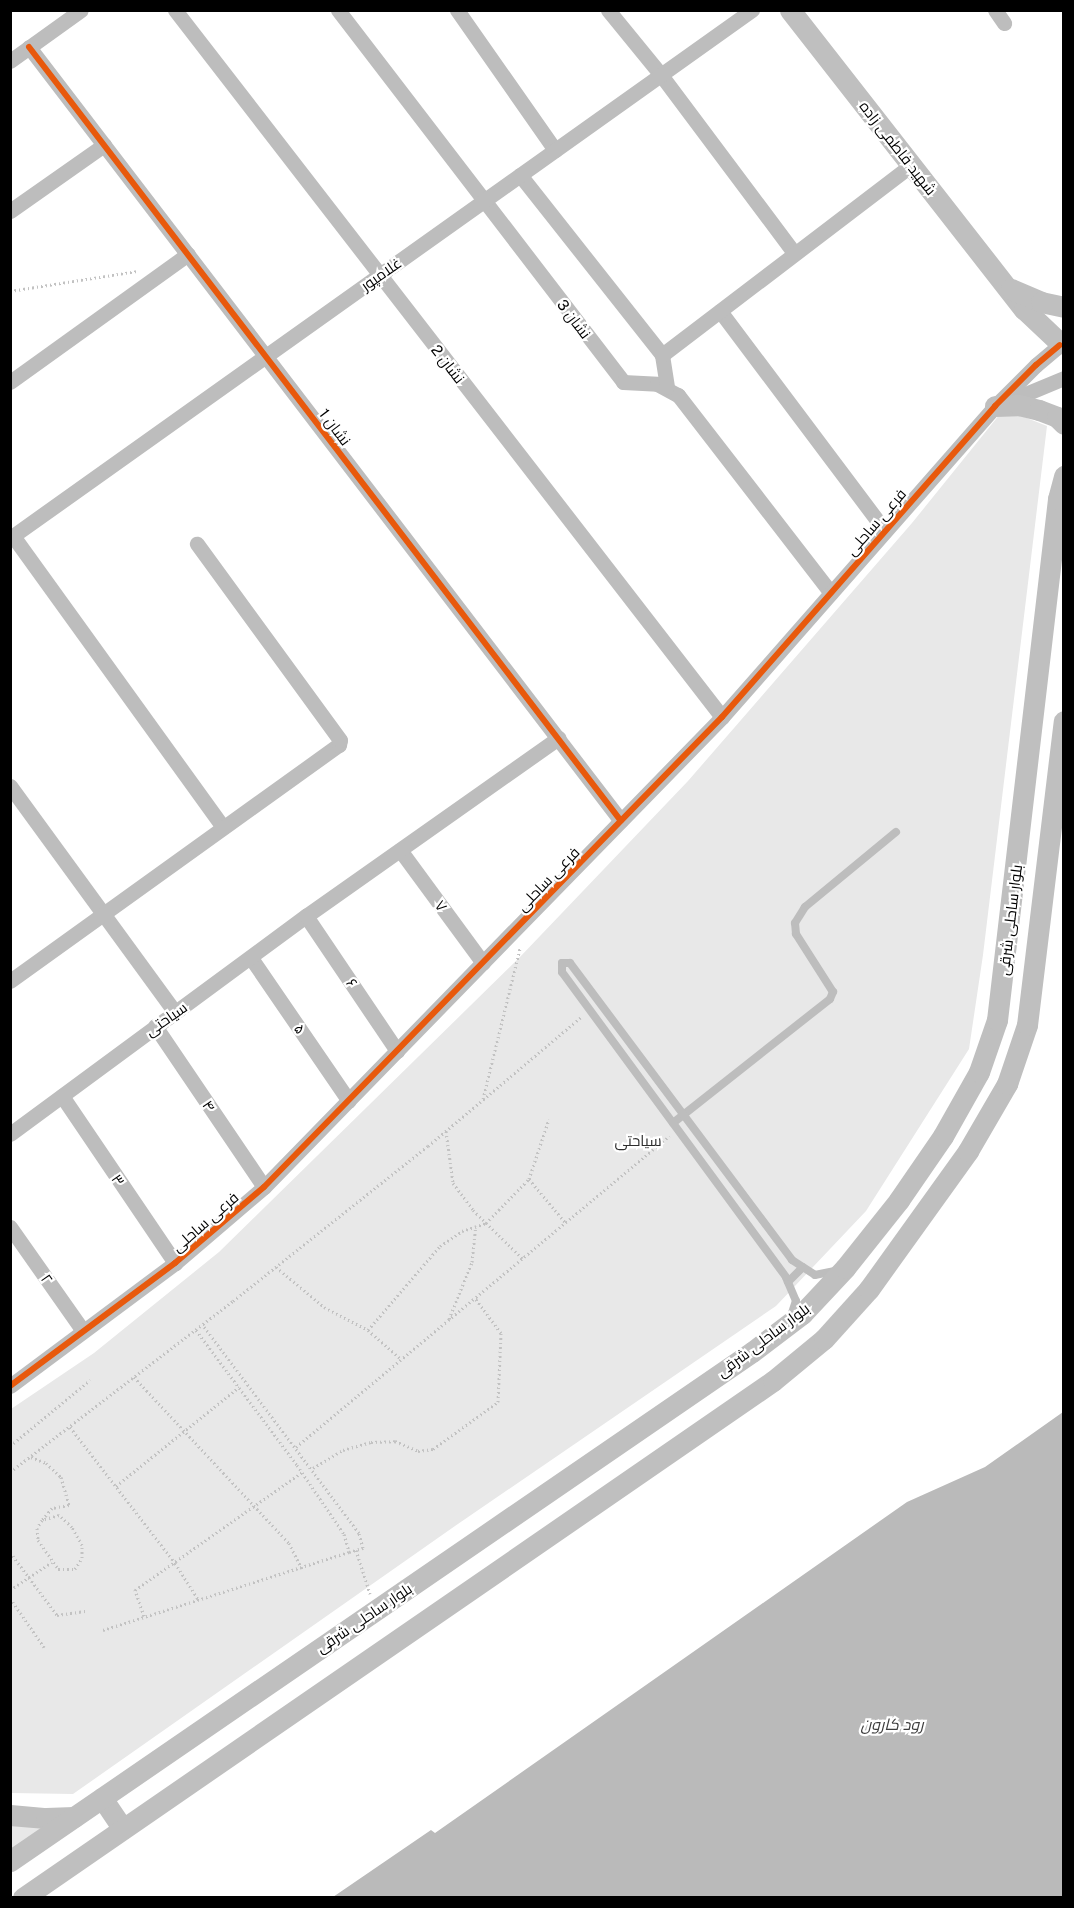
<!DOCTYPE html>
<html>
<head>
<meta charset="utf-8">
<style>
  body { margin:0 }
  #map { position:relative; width:1074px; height:1908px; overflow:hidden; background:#fff; font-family:"Public Sans",Cairo,sans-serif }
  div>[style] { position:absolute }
  .green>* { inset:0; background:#e8e8e8 }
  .water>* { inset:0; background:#bababa }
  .path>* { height:3px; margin-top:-1.5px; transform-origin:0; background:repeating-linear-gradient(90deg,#c2c2c2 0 1.5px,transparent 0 4.5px) }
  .lane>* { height:8px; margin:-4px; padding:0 4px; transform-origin:4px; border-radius:4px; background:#bdbdbd }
  .street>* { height:15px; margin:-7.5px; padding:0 7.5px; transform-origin:7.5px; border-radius:7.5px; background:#bdbdbd }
  .secondary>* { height:21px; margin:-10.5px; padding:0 10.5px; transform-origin:10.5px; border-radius:10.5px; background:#bfbfbf }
  .cycleway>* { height:6px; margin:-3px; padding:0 3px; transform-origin:3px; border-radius:3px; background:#e8590c }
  span { translate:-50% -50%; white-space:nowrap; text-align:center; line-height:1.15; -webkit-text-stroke:4.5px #fff; paint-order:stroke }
  .street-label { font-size:15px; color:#000 }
  .park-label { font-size:15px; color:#2c2c2c }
  .water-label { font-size:16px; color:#3d3d3d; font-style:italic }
  .frame { position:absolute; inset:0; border:12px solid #000; pointer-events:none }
</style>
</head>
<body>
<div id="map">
  <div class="green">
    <div style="clip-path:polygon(1004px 409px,1047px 426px,983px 955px,969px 1049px,866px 1211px,776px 1306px,455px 1526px,73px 1794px,11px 1793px,11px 1409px,94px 1353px,219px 1252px,519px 958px,688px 781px,912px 523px)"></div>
    <div style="clip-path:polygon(11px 1817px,52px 1822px,11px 1850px)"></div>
  </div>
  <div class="water">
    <div style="clip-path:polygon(1063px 1412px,1063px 1897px,333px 1897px,431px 1830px,435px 1833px,907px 1502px,985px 1467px)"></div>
  </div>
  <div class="path">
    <div style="left:10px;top:291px;width:130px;rotate:-8.9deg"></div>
    <div style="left:483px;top:1099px;width:155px;rotate:-76.2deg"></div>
    <div style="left:446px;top:1131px;width:52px;rotate:82.3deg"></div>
    <div style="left:453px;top:1183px;width:34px;rotate:53deg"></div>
    <div style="left:473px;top:1210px;width:69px;rotate:44.4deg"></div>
    <div style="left:529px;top:1179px;width:56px;rotate:50.1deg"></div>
    <div style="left:276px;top:1267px;width:62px;rotate:39.8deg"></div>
    <div style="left:324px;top:1307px;width:50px;rotate:27.6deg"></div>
    <div style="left:368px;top:1330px;width:44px;rotate:41.3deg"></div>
    <div style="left:449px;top:1319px;width:61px;rotate:-68deg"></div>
    <div style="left:472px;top:1262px;width:36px;rotate:-84deg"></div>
    <div style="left:196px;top:1330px;width:169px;rotate:53.2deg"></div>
    <div style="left:297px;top:1465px;width:83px;rotate:55.7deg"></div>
    <div style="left:344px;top:1534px;width:19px;rotate:74deg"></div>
    <div style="left:349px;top:1552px;width:15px;rotate:-16deg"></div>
    <div style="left:363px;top:1548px;width:16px;rotate:-105deg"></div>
    <div style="left:359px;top:1533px;width:260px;rotate:-126.9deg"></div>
    <div style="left:368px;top:1330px;width:111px;rotate:-49.4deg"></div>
    <div style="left:440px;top:1246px;width:27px;rotate:-34deg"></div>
    <div style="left:462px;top:1231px;width:25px;rotate:-18deg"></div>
    <div style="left:486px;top:1223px;width:62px;rotate:-45.7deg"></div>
    <div style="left:529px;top:1179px;width:63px;rotate:-71.6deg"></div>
    <div style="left:134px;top:1377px;width:227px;rotate:47deg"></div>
    <div style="left:289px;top:1543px;width:29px;rotate:63deg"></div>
    <div style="left:70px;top:1427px;width:172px;rotate:52.3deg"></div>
    <div style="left:175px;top:1563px;width:43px;rotate:57.4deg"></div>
    <div style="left:10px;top:1446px;width:104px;rotate:-39.5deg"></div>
    <div style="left:296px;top:1447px;width:486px;rotate:-39.8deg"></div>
    <div style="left:31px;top:1457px;width:16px;rotate:22deg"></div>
    <div style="left:46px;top:1463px;width:21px;rotate:43deg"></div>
    <div style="left:61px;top:1477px;width:29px;rotate:74deg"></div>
    <div style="left:69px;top:1505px;width:17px;rotate:170deg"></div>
    <div style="left:52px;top:1508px;width:16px;rotate:130deg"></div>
    <div style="left:42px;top:1520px;width:9px;rotate:122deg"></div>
    <div style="left:37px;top:1528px;width:12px;rotate:85deg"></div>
    <div style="left:38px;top:1540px;width:35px;rotate:55deg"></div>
    <div style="left:58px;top:1569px;width:17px"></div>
    <div style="left:75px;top:1569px;width:13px;rotate:-58deg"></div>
    <div style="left:82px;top:1558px;width:13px;rotate:-90deg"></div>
    <div style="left:82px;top:1545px;width:21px;rotate:-119deg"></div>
    <div style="left:72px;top:1527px;width:18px;rotate:-137deg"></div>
    <div style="left:59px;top:1515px;width:18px;rotate:164deg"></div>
    <div style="left:313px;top:1468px;width:35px;rotate:-31deg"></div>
    <div style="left:343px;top:1450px;width:29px;rotate:-16deg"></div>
    <div style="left:371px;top:1442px;width:24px;rotate:-2deg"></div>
    <div style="left:395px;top:1441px;width:25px;rotate:23deg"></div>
    <div style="left:418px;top:1451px;width:15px;rotate:-8deg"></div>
    <div style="left:433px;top:1449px;width:80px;rotate:-35.9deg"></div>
    <div style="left:498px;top:1402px;width:69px;rotate:-87.5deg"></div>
    <div style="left:501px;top:1333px;width:44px;rotate:-126.6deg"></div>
    <div style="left:10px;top:1472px;width:281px;rotate:-37.5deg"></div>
    <div style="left:233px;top:1301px;width:249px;rotate:-38.5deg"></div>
    <div style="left:428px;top:1146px;width:200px;rotate:-40.1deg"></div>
    <div style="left:116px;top:1486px;width:158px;rotate:-38.8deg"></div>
    <div style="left:356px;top:1550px;width:46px;rotate:72.3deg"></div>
    <div style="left:10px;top:1552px;width:79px;rotate:53.3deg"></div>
    <div style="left:57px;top:1615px;width:30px;rotate:-8deg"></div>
    <div style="left:10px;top:1590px;width:50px;rotate:-33.7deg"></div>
    <div style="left:10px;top:1598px;width:60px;rotate:55.2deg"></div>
    <div style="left:144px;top:1616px;width:28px;rotate:-109deg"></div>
    <div style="left:135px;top:1590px;width:204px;rotate:-35.2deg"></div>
    <div style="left:103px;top:1630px;width:258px;rotate:-17.6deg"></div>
  </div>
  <div class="lane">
    <div style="left:673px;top:1123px;width:200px;rotate:-38.3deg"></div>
    <div style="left:830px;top:999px;width:8px;rotate:-67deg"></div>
    <div style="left:833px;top:992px;width:69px;rotate:-122.5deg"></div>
    <div style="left:796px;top:934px;width:11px;rotate:-95deg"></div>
    <div style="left:795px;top:923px;width:19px;rotate:-58deg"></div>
    <div style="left:805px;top:907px;width:118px;rotate:-39.5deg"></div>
    <div style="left:788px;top:1282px;width:21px;rotate:-45deg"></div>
    <div style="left:791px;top:1316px;width:16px;rotate:-72deg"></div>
    <div style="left:796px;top:1301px;width:26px;rotate:-113deg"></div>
    <div style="left:786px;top:1277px;width:378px;rotate:-126.3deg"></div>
    <div style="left:562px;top:972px;width:9px;rotate:-90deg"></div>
    <div style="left:562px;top:963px;width:8px"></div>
    <div style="left:570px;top:963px;width:371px;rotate:53.2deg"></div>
    <div style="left:792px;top:1260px;width:27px;rotate:33deg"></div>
    <div style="left:815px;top:1275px;width:19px;rotate:-12deg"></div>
  </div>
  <div class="street">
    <div style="left:175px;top:10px;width:894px;rotate:52.27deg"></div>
    <div style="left:338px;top:10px;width:469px;rotate:52.5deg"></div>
    <div style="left:623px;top:382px;width:34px;rotate:3deg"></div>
    <div style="left:657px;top:384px;width:24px;rotate:28deg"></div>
    <div style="left:678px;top:395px;width:250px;rotate:52.3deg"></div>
    <div style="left:457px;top:10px;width:171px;rotate:55deg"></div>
    <div style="left:608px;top:10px;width:84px;rotate:50.8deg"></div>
    <div style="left:661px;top:75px;width:222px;rotate:53.2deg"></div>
    <div style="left:995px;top:10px;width:16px;rotate:55deg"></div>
    <div style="left:29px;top:47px;width:974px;rotate:52.59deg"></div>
    <div style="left:10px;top:61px;width:87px;rotate:-35.7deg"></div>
    <div style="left:520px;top:175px;width:229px;rotate:51.7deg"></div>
    <div style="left:662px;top:355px;width:32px;rotate:81deg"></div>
    <div style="left:10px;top:211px;width:115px;rotate:-35.1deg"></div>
    <div style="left:720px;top:311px;width:275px;rotate:53.1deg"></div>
    <div style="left:662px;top:355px;width:313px;rotate:-37.3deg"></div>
    <div style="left:10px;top:382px;width:219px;rotate:-35.7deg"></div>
    <div style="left:1006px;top:402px;width:63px;rotate:-22.5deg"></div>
    <div style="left:13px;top:536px;width:359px;rotate:54.2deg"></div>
    <div style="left:10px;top:538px;width:911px;rotate:-35.44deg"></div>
    <div style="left:10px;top:786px;width:280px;rotate:53.9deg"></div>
    <div style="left:400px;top:850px;width:140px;rotate:53.7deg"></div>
    <div style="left:306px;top:916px;width:163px;rotate:56deg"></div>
    <div style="left:251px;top:958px;width:173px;rotate:55.6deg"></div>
    <div style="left:10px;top:981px;width:405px;rotate:-35.7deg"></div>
    <div style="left:339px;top:745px;width:5px;rotate:-79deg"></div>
    <div style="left:340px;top:740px;width:243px;rotate:-126.1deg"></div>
    <div style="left:155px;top:1026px;width:194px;rotate:55.9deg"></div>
    <div style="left:62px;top:1096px;width:202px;rotate:55.9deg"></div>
    <div style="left:10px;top:1134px;width:368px;rotate:-36.4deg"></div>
    <div style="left:306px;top:916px;width:309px;rotate:-35.2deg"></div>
    <div style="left:10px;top:1227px;width:127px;rotate:54.9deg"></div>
    <div style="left:10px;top:1386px;width:206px;rotate:-36.7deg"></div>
    <div style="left:175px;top:1263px;width:117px;rotate:-40.5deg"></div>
    <div style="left:264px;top:1187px;width:656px;rotate:-45.74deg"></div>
    <div style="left:722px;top:717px;width:414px;rotate:-48.7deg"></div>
    <div style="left:995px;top:406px;width:58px;rotate:-45deg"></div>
    <div style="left:1036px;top:365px;width:31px;rotate:-40deg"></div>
  </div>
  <div class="secondary">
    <div style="left:790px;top:10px;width:380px;rotate:52deg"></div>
    <div style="left:1024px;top:309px;width:50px;rotate:43.4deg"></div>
    <div style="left:1011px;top:289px;width:33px;rotate:23deg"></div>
    <div style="left:1041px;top:302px;width:24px;rotate:12deg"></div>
    <div style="left:995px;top:406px;width:24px;rotate:-2deg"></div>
    <div style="left:1019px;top:405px;width:21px;rotate:14deg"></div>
    <div style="left:1039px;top:410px;width:19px;rotate:21deg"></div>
    <div style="left:1057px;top:417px;width:10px;rotate:45deg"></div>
    <div style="left:102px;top:1798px;width:37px;rotate:56deg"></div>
    <div style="left:10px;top:1815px;width:36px;rotate:5deg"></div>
    <div style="left:46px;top:1818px;width:28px;rotate:-2deg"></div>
    <div style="left:10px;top:1861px;width:900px;rotate:-34.45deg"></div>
    <div style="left:752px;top:1352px;width:63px;rotate:-37.2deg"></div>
    <div style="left:802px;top:1314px;width:63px;rotate:-46.9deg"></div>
    <div style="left:845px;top:1268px;width:87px;rotate:-51.5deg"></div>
    <div style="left:899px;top:1200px;width:78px;rotate:-55.5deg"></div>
    <div style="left:943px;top:1136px;width:73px;rotate:-60.6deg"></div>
    <div style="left:979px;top:1072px;width:55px;rotate:-70.9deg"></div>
    <div style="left:997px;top:1020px;width:525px;rotate:-83.32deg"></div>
    <div style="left:1058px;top:499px;width:24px;rotate:-75deg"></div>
    <div style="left:23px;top:1898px;width:911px;rotate:-34.58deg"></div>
    <div style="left:773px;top:1381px;width:66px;rotate:-39.5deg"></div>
    <div style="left:824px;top:1339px;width:67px;rotate:-48deg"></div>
    <div style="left:869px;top:1289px;width:170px;rotate:-54.3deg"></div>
    <div style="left:968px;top:1151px;width:78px;rotate:-59.8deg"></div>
    <div style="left:1007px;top:1084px;width:62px;rotate:-71.3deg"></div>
    <div style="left:1027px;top:1025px;width:306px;rotate:-83.1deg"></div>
  </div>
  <div class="cycleway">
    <div style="left:29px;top:47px;width:974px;rotate:52.59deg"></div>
    <div style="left:10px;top:1386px;width:206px;rotate:-36.7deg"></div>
    <div style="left:175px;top:1263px;width:117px;rotate:-40.5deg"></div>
    <div style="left:264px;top:1187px;width:656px;rotate:-45.74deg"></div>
    <div style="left:722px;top:717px;width:414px;rotate:-48.7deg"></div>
    <div style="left:995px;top:406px;width:58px;rotate:-45deg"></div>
    <div style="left:1036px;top:365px;width:31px;rotate:-40deg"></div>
  </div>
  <div class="street-label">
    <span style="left:898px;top:148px;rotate:52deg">شهید فاطمی زاده</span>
    <span style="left:381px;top:274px;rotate:-35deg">غلامپور</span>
    <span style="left:574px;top:319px;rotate:53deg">نشان 3</span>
    <span style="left:448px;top:364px;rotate:52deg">نشان 2</span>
    <span style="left:335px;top:427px;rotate:53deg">نشان 1</span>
    <span style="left:876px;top:522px;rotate:-49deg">فرعی ساحلی</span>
    <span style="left:548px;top:879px;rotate:-46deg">فرعی ساحلی</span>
    <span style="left:441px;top:906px;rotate:54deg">۷</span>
    <span style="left:1010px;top:920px;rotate:-83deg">بلوار ساحلی شرقی</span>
    <span style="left:352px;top:983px;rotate:56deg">۶</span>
    <span style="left:166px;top:1019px;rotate:-35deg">سیاحتی</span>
    <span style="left:300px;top:1029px;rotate:56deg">۵</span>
    <span style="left:209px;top:1106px;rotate:56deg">۴</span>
    <span style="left:118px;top:1180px;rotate:56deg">۳</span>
    <span style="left:205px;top:1222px;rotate:-41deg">فرعی ساحلی</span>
    <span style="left:47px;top:1279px;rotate:55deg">۲</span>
    <span style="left:763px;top:1340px;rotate:-37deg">بلوار ساحلی شرقی</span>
    <span style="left:364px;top:1618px;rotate:-34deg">بلوار ساحلی شرقی</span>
  </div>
  <div class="park-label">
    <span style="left:638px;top:1141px">سیاحتی</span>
  </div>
  <div class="water-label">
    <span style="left:892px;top:1725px">رود کارون</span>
  </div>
  <div class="frame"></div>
</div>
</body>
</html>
